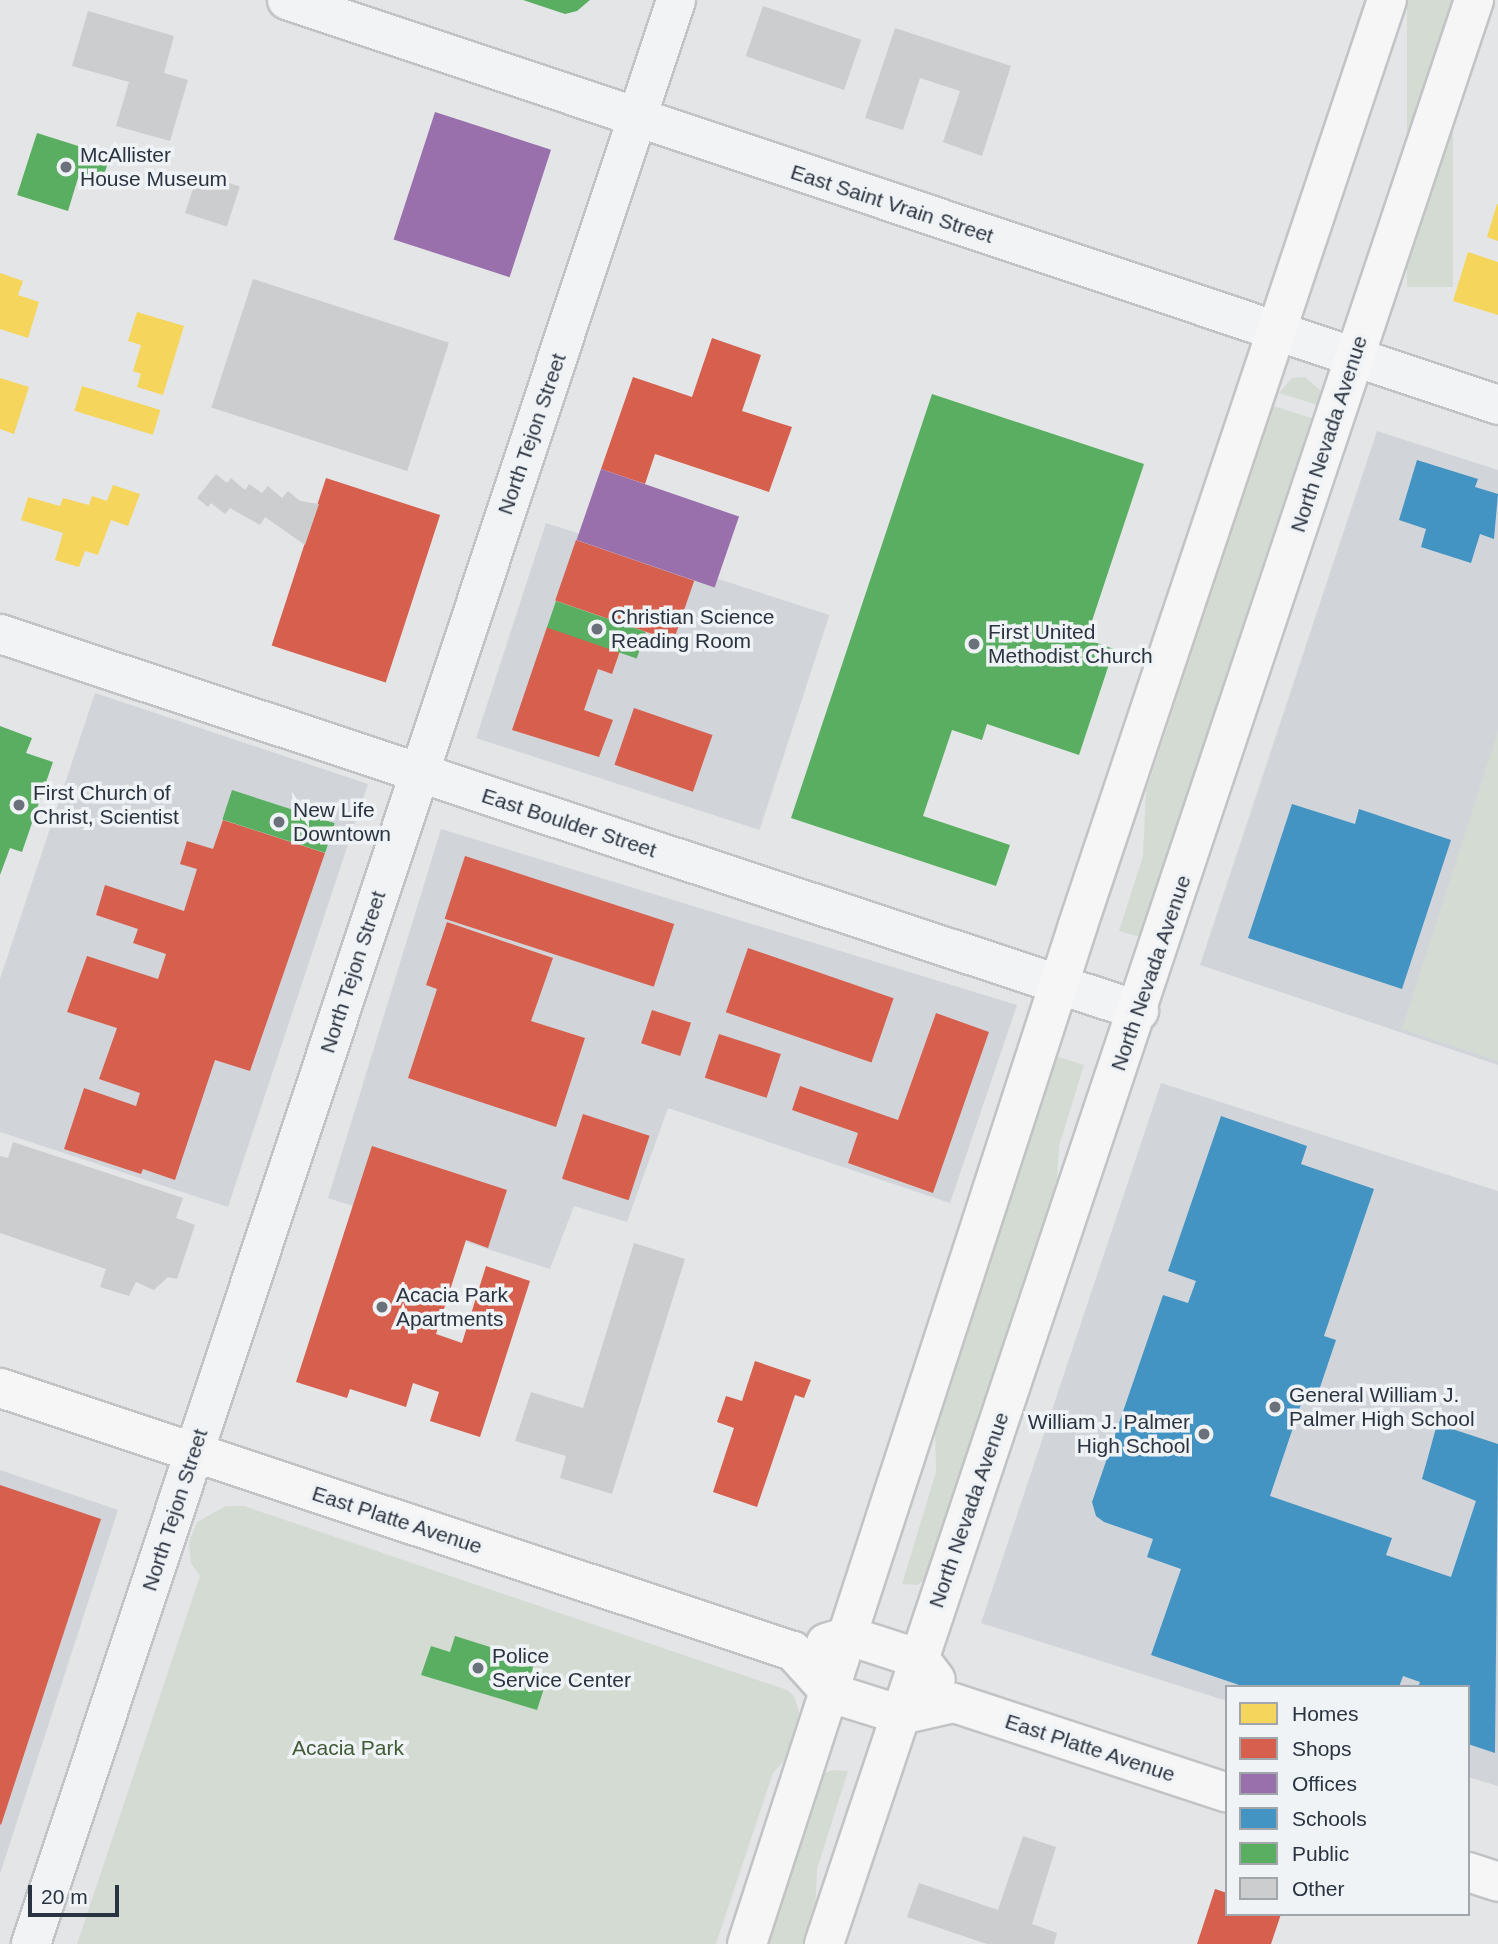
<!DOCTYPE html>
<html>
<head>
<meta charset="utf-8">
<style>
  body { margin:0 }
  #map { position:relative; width:1498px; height:1944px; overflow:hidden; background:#e3e5e7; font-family:Arial,sans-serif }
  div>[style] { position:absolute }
  .built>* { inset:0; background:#d1d5da; transform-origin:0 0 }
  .green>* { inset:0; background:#d4dbd3; transform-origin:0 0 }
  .homes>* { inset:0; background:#f6d55c; transform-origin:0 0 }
  .shops>* { inset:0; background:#d6604d; transform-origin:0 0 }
  .offices>* { inset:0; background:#9970ab; transform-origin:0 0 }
  .schools>* { inset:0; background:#4393c3 }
  .public>* { inset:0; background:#5aae61; transform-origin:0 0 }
  .building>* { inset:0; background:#cbcdcf; transform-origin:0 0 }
  .roads { filter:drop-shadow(2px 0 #c1c3c5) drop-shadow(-2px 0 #c1c3c5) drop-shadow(0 2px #c1c3c5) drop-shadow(0 -2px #c1c3c5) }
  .minor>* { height:38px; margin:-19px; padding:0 19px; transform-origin:19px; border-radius:19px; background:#f1f3f4 }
  .major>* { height:38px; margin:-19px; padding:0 19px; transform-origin:19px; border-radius:19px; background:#f6f6f6 }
  .dots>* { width:19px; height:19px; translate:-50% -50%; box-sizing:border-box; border:4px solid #f0f3f6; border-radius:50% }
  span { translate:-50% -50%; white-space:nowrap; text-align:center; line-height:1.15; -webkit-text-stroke:7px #f0f3f6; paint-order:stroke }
  .poi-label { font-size:21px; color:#2a3340 }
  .left { translate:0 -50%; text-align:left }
  .right { translate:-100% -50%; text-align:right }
  .street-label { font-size:21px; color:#2a3340 }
  .park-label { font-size:21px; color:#405b37 }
  .legend { position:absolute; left:1225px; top:1685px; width:245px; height:231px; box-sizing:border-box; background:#f0f3f6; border:2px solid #a1a6ad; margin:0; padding:9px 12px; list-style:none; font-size:21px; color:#2a3340 }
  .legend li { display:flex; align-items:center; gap:14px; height:35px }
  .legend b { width:35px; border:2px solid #a1a6ad }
  .scale { position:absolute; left:28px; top:1885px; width:91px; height:32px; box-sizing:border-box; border:4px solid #2a3340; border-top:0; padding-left:9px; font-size:21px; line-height:24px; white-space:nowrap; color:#2a3340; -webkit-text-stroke:5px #f0f3f6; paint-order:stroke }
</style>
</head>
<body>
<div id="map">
  <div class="built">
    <div style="clip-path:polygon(1377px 431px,1498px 470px,1498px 1065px,1200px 965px)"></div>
    <div style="left:546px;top:523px;width:298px;height:226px;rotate:18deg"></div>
    <div style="clip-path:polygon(95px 693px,368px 784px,228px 1207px,0 1132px,0 979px)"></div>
    <div style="clip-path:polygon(441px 829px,1017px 1005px,950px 1203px,668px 1108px,627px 1222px,574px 1206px,550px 1269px,328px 1198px)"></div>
    <div style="clip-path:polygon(1161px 1083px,1498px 1191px,1498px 1786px,1468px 1777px,1468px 1687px,1227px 1687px,1227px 1701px,981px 1623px)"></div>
    <div style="clip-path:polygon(0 1470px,118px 1510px,0 1874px)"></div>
  </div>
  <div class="green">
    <div style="left:1407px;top:0;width:46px;height:287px"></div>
    <div style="clip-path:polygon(1305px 377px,1322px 392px,1321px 406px,1279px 393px,1292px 378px)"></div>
    <div style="clip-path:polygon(1273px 406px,1318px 420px,1148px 939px,1119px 931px,1143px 856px,1146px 791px)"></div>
    <div style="clip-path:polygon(1498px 731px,1498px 1061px,1402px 1029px)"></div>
    <div style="clip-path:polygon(1056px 1056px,1084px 1065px,1059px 1146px,1055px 1211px,929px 1577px,917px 1585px,902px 1584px,936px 1472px,935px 1423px)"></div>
    <div style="clip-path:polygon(226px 1506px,244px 1506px,787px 1690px,794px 1696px,799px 1712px,791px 1753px,773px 1773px,716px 1944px,77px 1944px,200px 1576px,191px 1563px,189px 1542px,197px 1522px)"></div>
    <div style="clip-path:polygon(833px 1770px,848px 1771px,817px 1869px,815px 1918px,806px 1944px,761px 1944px,819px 1775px)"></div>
  </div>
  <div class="homes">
    <div style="clip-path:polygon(1497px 204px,1498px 204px,1498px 241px,1487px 237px)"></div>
    <div style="clip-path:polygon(1468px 252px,1498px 262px,1498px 315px,1453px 301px)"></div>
    <div style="clip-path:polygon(0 273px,23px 281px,18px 295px,39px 302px,28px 338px,0 329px)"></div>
    <div style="clip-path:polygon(137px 312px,184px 326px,163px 395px,137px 387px,141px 374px,133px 371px,141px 345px,128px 341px)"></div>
    <div style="clip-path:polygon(0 378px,29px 387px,14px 434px,0 429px)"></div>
    <div style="left:82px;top:386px;width:82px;height:26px;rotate:17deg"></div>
    <div style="clip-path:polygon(113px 485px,140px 494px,128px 526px,111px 520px,98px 555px,85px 551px,79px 567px,55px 560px,63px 533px,21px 520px,28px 497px,60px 506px,63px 498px,89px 505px,92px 496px,107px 501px)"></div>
  </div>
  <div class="shops">
    <div style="clip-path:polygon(712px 338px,761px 355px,742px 411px,792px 427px,769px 492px,655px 454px,645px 484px,601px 469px,633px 377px,692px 397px)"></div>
    <div style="left:326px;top:478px;width:120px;height:176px;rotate:18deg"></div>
    <div style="left:576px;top:540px;width:125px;height:64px;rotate:19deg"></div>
    <div style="clip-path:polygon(547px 627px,620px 651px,612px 674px,598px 669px,584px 710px,613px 720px,599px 757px,512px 730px)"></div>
    <div style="left:634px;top:708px;width:83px;height:60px;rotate:19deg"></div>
    <div style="clip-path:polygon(223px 820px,325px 853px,250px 1071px,215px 1060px,175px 1180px,143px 1169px,141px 1174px,64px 1149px,84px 1088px,136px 1106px,140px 1093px,99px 1079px,117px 1028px,67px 1012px,87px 956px,158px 979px,166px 954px,133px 943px,138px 929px,96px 915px,105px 885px,184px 911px,197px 869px,180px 864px,187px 841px,213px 849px)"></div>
    <div style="left:465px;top:856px;width:220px;height:66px;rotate:18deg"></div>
    <div style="clip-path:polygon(447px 922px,553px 958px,531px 1021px,585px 1038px,556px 1127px,408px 1078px,437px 989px,426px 985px)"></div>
    <div style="left:748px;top:948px;width:154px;height:68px;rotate:19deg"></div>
    <div style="left:652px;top:1010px;width:41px;height:35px;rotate:18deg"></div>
    <div style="clip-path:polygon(936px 1013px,989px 1032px,933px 1193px,848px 1163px,858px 1133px,792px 1110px,800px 1086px,898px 1120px)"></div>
    <div style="left:719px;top:1034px;width:65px;height:46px;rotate:18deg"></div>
    <div style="left:583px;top:1114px;width:70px;height:68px;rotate:18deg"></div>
    <div style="clip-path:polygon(372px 1146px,507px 1190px,488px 1248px,466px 1240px,436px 1334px,462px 1343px,486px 1266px,530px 1281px,480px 1437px,430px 1421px,439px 1392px,413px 1383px,406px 1407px,350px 1389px,347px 1398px,296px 1382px)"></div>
    <div style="clip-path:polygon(755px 1361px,811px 1380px,804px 1398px,795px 1395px,757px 1507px,713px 1492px,734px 1428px,717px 1422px,726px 1396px,742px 1401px)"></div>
    <div style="clip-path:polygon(0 1485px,101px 1519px,1px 1825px,0 1824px)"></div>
    <div style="clip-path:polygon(1215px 1889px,1227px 1893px,1227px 1914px,1281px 1914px,1271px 1944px,1197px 1944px)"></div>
  </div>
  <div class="offices">
    <div style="left:435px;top:112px;width:122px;height:134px;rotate:18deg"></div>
    <div style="left:601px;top:469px;width:146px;height:75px;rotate:19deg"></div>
  </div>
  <div class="schools">
    <div style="clip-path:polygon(1417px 460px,1478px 479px,1475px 487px,1498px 494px,1494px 539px,1480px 534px,1471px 563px,1421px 547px,1426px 529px,1399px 520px)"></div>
    <div style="clip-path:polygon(1292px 804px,1355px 824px,1359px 809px,1451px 840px,1402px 989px,1248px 938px)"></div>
    <div style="clip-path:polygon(1221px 1116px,1307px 1146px,1301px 1164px,1374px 1189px,1324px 1336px,1336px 1340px,1314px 1405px,1302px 1401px,1270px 1496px,1392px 1538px,1386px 1555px,1451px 1577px,1476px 1501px,1422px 1479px,1437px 1424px,1498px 1444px,1495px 1753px,1468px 1744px,1468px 1687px,1418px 1687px,1420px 1682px,1403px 1676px,1399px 1687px,1245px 1687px,1151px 1655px,1181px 1569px,1147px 1557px,1153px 1539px,1104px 1522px,1096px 1516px,1092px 1502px,1163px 1295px,1188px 1303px,1196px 1281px,1168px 1271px)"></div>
  </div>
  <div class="public">
    <div style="clip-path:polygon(523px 0,590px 0,577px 11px,565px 14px)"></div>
    <div style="clip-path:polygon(37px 133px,110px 156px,101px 185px,78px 178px,68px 211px,17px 195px)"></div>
    <div style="clip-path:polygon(932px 394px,1144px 464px,1086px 639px,1114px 649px,1079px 755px,987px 724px,982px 740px,952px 730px,923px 816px,1010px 845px,996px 886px,791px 818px)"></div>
    <div style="left:556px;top:601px;width:95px;height:28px;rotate:19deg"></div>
    <div style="clip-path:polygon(0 726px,32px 738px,26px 753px,53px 762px,22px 852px,10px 848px,0 875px)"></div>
    <div style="left:232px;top:790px;width:108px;height:31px;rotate:18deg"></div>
    <div style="clip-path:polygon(455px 1636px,535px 1661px,530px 1677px,546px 1682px,537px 1710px,421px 1675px,431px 1646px,450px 1652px)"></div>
  </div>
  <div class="building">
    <div style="left:763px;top:6px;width:104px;height:53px;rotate:19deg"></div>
    <div style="clip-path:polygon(88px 11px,174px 36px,164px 73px,188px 80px,170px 141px,116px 126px,129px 82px,72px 66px)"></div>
    <div style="clip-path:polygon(895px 28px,1011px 66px,982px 156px,943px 142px,960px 91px,920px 78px,903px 130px,865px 118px)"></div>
    <div style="left:198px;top:173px;width:44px;height:42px;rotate:18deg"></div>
    <div style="left:253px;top:279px;width:206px;height:135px;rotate:18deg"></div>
    <div style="clip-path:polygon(216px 474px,227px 483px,231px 478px,245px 490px,249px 484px,262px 493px,268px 486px,282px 498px,288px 491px,300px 501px,319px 504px,305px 545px,265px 517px,260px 525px,230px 508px,225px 514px,211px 503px,208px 507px,197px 498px)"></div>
    <div style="clip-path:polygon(13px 1142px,183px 1198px,176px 1218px,195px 1225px,177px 1279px,168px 1277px,154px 1290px,136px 1282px,129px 1296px,100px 1287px,106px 1269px,0 1233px,0 1156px,8px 1158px)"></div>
    <div style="clip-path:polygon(634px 1243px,685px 1259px,612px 1494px,560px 1478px,566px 1456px,515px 1441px,531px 1392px,583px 1408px)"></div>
    <div style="clip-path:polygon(1023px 1836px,1056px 1847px,1032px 1924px,1057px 1933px,1054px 1944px,987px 1944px,907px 1917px,919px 1883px,998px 1910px)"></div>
  </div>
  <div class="roads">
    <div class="minor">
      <div style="left:287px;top:0;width:1277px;rotate:18.49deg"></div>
      <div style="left:0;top:634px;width:1200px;rotate:18.31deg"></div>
      <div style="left:31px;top:1944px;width:2048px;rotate:-71.64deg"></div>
    </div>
    <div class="major">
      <div style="left:0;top:1388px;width:835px;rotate:18.35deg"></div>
      <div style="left:793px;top:1651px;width:57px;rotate:47.9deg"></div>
      <div style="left:831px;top:1693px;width:73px;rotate:17.4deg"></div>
      <div style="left:901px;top:1715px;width:54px;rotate:-12.8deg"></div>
      <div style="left:954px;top:1703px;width:287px;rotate:18.2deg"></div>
      <div style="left:826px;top:1643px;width:24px;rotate:-17deg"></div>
      <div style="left:849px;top:1636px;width:75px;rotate:17.9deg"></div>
      <div style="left:920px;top:1659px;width:26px;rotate:53deg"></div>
      <div style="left:1468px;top:1872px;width:32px;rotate:18deg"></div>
      <div style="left:747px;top:1944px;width:1071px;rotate:-72deg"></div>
      <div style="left:1078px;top:925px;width:975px;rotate:-71.53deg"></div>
      <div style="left:824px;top:1944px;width:2050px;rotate:-71.51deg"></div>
    </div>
  </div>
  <div class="dots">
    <div style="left:66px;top:167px;background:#6b717a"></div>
    <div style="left:597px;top:629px;background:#6b717a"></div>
    <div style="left:974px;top:644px;background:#6b717a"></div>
    <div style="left:19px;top:805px;background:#6b717a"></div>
    <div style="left:279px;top:822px;background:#6b717a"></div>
    <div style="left:382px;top:1307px;background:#6b717a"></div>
    <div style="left:1275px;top:1407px;background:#6b717a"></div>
    <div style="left:1204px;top:1434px;background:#6b717a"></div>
    <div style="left:478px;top:1668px;background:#6b717a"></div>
  </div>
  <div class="poi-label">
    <span class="left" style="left:80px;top:167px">McAllister<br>House Museum</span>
    <span class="left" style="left:611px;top:629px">Christian Science<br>Reading Room</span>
    <span class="left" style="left:988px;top:644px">First United<br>Methodist Church</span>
    <span class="left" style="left:33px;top:805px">First Church of<br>Christ, Scientist</span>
    <span class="left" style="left:293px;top:822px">New Life<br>Downtown</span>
    <span class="left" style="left:396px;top:1307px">Acacia Park<br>Apartments</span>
    <span class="left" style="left:1289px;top:1407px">General William J.<br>Palmer High School</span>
    <span class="right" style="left:1190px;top:1434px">William J. Palmer<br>High School</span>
    <span class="left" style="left:492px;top:1668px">Police<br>Service Center</span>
  </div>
  <div class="street-label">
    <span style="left:892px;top:204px;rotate:18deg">East Saint Vrain Street</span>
    <span style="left:532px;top:434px;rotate:-71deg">North Tejon Street</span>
    <span style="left:1329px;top:434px;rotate:-72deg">North Nevada Avenue</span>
    <span style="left:569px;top:823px;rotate:18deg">East Boulder Street</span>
    <span style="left:353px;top:972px;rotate:-72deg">North Tejon Street</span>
    <span style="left:1151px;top:973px;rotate:-71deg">North Nevada Avenue</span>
    <span style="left:175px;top:1510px;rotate:-72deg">North Tejon Street</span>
    <span style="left:969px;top:1510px;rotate:-71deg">North Nevada Avenue</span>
    <span style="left:397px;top:1520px;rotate:18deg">East Platte Avenue</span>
    <span style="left:1090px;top:1748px;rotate:18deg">East Platte Avenue</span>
  </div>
  <div class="park-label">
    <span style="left:348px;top:1748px">Acacia Park</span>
  </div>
  <ul class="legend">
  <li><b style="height:19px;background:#f6d55c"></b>Homes</li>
  <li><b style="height:19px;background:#d6604d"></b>Shops</li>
  <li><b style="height:19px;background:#9970ab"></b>Offices</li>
  <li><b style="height:19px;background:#4393c3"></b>Schools</li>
  <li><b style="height:19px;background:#5aae61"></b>Public</li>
  <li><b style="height:19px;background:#cbcdcf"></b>Other</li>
  </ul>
  <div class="scale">20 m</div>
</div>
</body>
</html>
